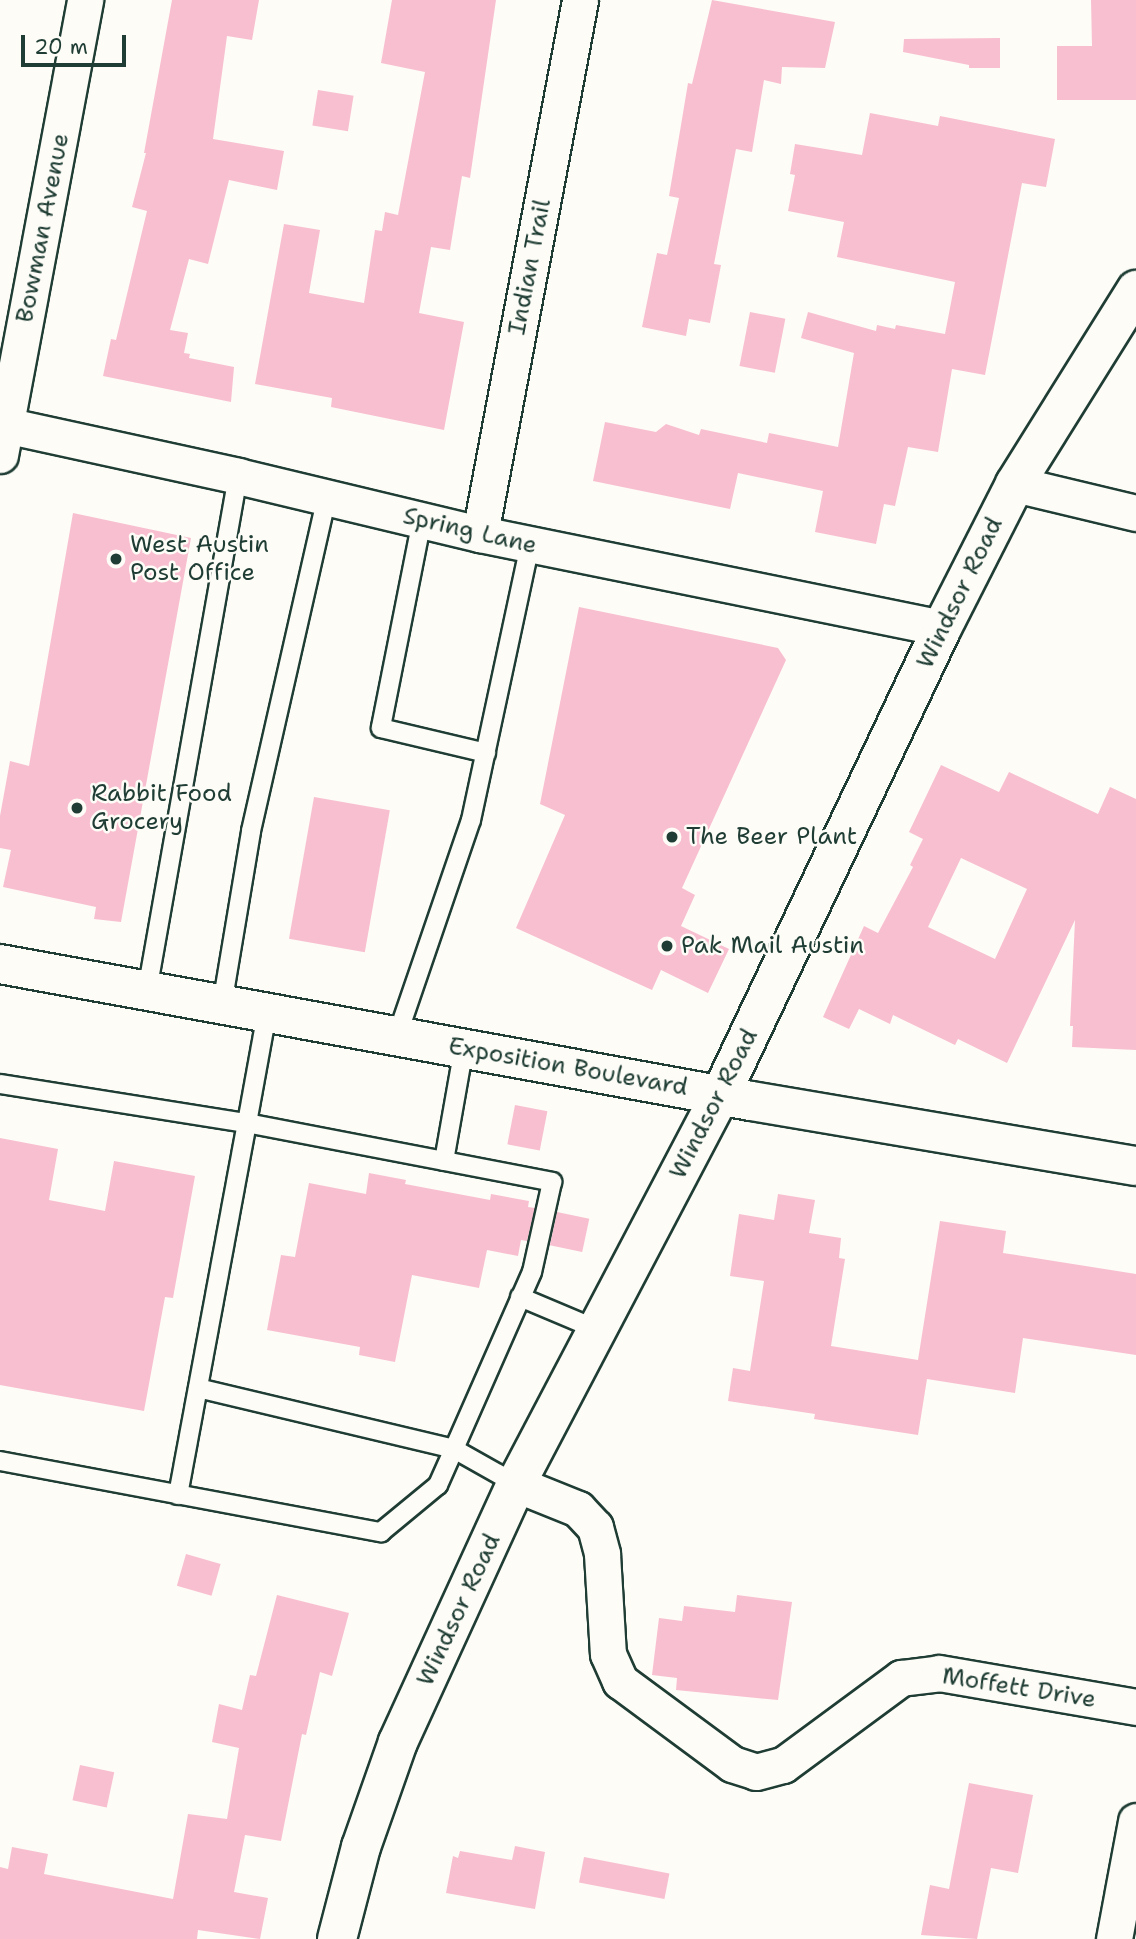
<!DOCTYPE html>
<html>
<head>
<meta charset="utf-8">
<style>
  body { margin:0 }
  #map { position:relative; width:1136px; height:1939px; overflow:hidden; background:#fdfcf7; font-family:"Shantell Sans",sans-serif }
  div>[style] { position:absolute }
  .building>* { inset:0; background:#f8bfd1; transform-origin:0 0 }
  .roads { filter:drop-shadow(2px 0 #1f3d34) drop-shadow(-2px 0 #1f3d34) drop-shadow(0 2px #1f3d34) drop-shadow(0 -2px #1f3d34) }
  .service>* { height:18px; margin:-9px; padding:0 9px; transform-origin:9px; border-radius:9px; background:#fdfcf7 }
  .minor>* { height:35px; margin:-17.5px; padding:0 17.5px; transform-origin:17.5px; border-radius:17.5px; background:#fdfcf7 }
  .tertiary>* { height:38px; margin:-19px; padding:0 19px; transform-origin:19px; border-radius:19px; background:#fdfcf7 }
  .dots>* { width:19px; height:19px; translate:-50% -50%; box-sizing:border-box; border:4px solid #fdfcf7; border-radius:50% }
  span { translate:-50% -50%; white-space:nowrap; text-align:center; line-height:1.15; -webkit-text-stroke:5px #fdfcf7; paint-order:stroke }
  .street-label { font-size:24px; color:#1f3d34 }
  .poi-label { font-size:24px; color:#1f3d34 }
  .left { translate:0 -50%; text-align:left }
  .scale { position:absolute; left:21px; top:35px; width:105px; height:32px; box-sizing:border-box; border:4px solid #1f3d34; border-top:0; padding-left:9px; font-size:21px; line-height:24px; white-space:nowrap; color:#1f3d34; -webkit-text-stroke:5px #fdfcf7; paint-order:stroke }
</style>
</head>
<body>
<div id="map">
  <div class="building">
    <div style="clip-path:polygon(172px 0,259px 0,252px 40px,227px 36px,213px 139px,284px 151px,277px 190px,229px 180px,208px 264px,189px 259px,170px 330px,188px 333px,184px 353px,190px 354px,189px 358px,234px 367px,231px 402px,103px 376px,111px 339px,116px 340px,147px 211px,132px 207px,146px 153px,144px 153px)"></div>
    <div style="clip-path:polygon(392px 0,496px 0,470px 178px,462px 176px,450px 250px,431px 247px,419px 313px,464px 322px,444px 430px,331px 407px,332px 398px,255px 384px,284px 224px,320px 230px,309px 293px,364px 303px,375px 230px,382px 231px,385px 212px,398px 215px,425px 72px,381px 63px)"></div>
    <div style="clip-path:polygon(712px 0,835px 22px,825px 68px,782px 67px,781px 84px,764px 80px,752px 152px,736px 149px,714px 264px,721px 265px,710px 323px,689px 319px,686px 336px,642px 327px,657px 253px,667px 255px,679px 198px,669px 196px,680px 131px,688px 83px,692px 84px)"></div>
    <div style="clip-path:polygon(1091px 0,1136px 0,1136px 100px,1057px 100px,1057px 46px,1092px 46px)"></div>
    <div style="clip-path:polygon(1000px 38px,1000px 68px,969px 68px,969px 65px,903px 52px,904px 39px)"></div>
    <div style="left:318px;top:90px;width:36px;height:36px;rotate:9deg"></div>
    <div style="clip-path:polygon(870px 113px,938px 126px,940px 116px,1055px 139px,1046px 187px,1022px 183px,985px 375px,952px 369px,938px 452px,908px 447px,895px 506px,884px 504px,876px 544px,815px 532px,823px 491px,738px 473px,730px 509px,593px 481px,605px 422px,656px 432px,666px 424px,699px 435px,701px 429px,767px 443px,769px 433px,838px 447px,854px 353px,801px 338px,808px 312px,876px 331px,877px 325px,895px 329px,896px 325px,945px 334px,955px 282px,837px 257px,844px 222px,788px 211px,795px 175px,790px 174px,795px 144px,862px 155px)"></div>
    <div style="left:750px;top:312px;width:36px;height:55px;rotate:11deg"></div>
    <div style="clip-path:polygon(73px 513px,191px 538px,121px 922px,94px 919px,96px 907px,3px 887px,11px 850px,0 848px,0 816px,10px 761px,29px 766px)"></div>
    <div style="clip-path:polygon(579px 607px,778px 648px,786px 660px,682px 888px,695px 895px,681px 926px,729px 949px,708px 993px,661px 970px,652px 990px,516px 928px,565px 815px,540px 804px)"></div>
    <div style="clip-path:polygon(evenodd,941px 765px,999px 792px,1009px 772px,1098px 814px,1110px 787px,1136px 799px,1136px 1050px,1072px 1047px,1073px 1026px,1070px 1026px,1075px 920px,1007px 1063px,958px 1039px,955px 1045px,893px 1015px,890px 1024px,859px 1009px,849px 1029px,823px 1017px,864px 926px,878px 933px,913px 867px,910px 865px,923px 839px,909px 832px,941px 765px,961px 858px,1027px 889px,995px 959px,928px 927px,961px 858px)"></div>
    <div style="left:314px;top:797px;width:77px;height:144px;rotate:10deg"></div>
    <div style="left:515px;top:1105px;width:33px;height:40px;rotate:11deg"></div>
    <div style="clip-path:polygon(0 1138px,58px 1149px,49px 1200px,105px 1211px,114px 1161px,195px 1176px,173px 1298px,165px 1297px,144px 1411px,0 1385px)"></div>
    <div style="clip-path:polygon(369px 1173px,406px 1180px,405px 1184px,490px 1200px,491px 1194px,529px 1201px,528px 1207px,535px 1208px,527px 1241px,521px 1240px,518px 1256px,487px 1250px,479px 1288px,412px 1275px,395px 1362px,359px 1355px,360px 1347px,267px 1330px,281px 1255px,295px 1257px,309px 1183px,366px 1194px)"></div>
    <div style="clip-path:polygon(778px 1194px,815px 1200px,809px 1233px,841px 1238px,839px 1258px,845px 1259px,831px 1346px,918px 1360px,940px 1221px,1006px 1231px,1003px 1253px,1136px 1274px,1136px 1355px,1023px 1338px,1015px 1393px,927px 1379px,918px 1435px,814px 1419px,815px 1414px,728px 1401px,733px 1368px,750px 1371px,764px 1281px,730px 1276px,739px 1214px,774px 1220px)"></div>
    <div style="left:557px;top:1212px;width:33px;height:34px;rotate:12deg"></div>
    <div style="left:186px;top:1554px;width:36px;height:33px;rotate:16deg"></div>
    <div style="clip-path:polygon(277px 1595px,349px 1613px,332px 1676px,320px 1672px,306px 1735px,302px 1734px,281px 1841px,245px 1835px,234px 1892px,268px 1898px,260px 1939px,198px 1930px,197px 1939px,0 1939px,0 1867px,8px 1869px,12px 1847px,48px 1854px,44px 1874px,173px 1899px,188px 1814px,227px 1819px,239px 1748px,212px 1742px,219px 1704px,242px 1710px,250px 1675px,256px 1676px)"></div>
    <div style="clip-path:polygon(737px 1595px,792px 1602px,778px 1700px,676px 1690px,677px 1678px,652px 1675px,659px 1618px,682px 1621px,684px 1606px,735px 1612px)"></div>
    <div style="left:80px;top:1765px;width:35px;height:36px;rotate:12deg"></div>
    <div style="clip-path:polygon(969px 1783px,1033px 1795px,1018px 1873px,991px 1868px,977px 1939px,921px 1935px,930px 1885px,949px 1889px)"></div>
    <div style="clip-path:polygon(515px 1846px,545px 1852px,535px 1909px,446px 1893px,453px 1856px,458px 1858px,460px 1851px,512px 1860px)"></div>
    <div style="left:584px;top:1857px;width:87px;height:26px;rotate:11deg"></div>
  </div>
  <div class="roads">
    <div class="service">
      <div style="left:422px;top:520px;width:212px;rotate:101.2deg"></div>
      <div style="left:381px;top:728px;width:108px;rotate:13.4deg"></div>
      <div style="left:147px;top:991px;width:523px;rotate:-79.98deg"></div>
      <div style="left:222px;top:1005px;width:176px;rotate:-80.5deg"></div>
      <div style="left:251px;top:831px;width:343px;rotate:-77.2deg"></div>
      <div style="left:397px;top:1036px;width:228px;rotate:-71.1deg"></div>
      <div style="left:471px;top:820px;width:282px;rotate:-77.9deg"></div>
      <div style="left:0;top:1084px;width:250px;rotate:9deg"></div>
      <div style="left:247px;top:1123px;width:112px;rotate:-79.7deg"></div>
      <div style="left:444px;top:1161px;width:115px;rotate:-80deg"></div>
      <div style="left:520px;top:1297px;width:85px;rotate:22.9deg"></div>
      <div style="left:0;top:1461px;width:388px;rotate:10.6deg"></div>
      <div style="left:381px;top:1532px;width:74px;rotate:-39.5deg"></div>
      <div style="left:438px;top:1485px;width:39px;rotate:-66deg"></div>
      <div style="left:454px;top:1449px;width:71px;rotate:29.4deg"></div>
      <div style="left:178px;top:1495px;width:378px;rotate:-79.5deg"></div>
      <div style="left:247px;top:1123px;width:311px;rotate:10.9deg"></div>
      <div style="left:552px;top:1182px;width:92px;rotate:102.5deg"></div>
      <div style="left:532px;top:1272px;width:193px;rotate:113.8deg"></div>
      <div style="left:454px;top:1449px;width:263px;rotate:-166.6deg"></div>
    </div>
    <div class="minor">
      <div style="left:0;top:424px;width:244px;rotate:12.3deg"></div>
      <div style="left:238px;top:476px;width:249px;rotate:13.5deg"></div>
      <div style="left:480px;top:534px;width:471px;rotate:11.5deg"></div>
      <div style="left:0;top:455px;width:463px;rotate:-79.4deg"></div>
      <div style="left:1015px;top:484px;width:124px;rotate:13.5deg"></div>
      <div style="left:480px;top:534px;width:543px;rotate:-79.39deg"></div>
      <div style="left:516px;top:1484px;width:67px;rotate:22deg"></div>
      <div style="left:578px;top:1509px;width:25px;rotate:47deg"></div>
      <div style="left:595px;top:1527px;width:28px;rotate:75deg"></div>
      <div style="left:602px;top:1554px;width:100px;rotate:86.6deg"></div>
      <div style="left:608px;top:1654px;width:30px;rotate:66deg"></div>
      <div style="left:620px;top:1681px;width:139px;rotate:36.5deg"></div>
      <div style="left:732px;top:1764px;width:25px;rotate:18deg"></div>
      <div style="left:756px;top:1772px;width:28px;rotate:-15deg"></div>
      <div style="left:783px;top:1765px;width:147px;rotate:-36.4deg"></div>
      <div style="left:901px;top:1678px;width:38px;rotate:-7deg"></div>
      <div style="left:939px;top:1673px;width:200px;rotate:9.8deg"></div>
      <div style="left:1114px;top:1939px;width:120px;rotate:-79.4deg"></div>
    </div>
    <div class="tertiary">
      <div style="left:0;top:964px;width:763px;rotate:10.34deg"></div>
      <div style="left:751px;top:1101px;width:390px;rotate:9.6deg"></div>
      <div style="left:337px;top:1939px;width:95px;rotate:-75.4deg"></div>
      <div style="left:361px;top:1847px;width:111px;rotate:-70.6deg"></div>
      <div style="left:398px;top:1742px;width:284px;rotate:-65.4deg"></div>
      <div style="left:516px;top:1484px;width:441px;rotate:-62.3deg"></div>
      <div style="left:721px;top:1094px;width:516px;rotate:-64.63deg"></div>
      <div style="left:942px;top:628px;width:161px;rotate:-63.1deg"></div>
      <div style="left:1015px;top:484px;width:229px;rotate:-58deg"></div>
    </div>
  </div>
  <div class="dots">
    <div style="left:116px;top:559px;background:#1f3d34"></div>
    <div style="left:77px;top:808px;background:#1f3d34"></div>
    <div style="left:672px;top:837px;background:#1f3d34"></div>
    <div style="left:667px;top:946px;background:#1f3d34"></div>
  </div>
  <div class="street-label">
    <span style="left:43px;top:228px;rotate:-79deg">Bowman Avenue</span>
    <span style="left:530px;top:267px;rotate:-79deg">Indian Trail</span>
    <span style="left:470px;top:531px;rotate:13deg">Spring Lane</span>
    <span style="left:960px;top:593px;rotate:-64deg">Windsor Road</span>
    <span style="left:568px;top:1067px;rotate:10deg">Exposition Boulevard</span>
    <span style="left:714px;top:1104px;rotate:-63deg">Windsor Road</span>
    <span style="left:459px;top:1610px;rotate:-65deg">Windsor Road</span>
    <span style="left:1019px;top:1688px;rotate:9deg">Moffett Drive</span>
  </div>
  <div class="poi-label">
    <span class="left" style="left:130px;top:559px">West Austin<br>Post Office</span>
    <span class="left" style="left:91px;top:808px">Rabbit Food<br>Grocery</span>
    <span class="left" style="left:686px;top:837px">The Beer Plant</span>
    <span class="left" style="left:681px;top:946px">Pak Mail Austin</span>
  </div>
  <div class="scale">20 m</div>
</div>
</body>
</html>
